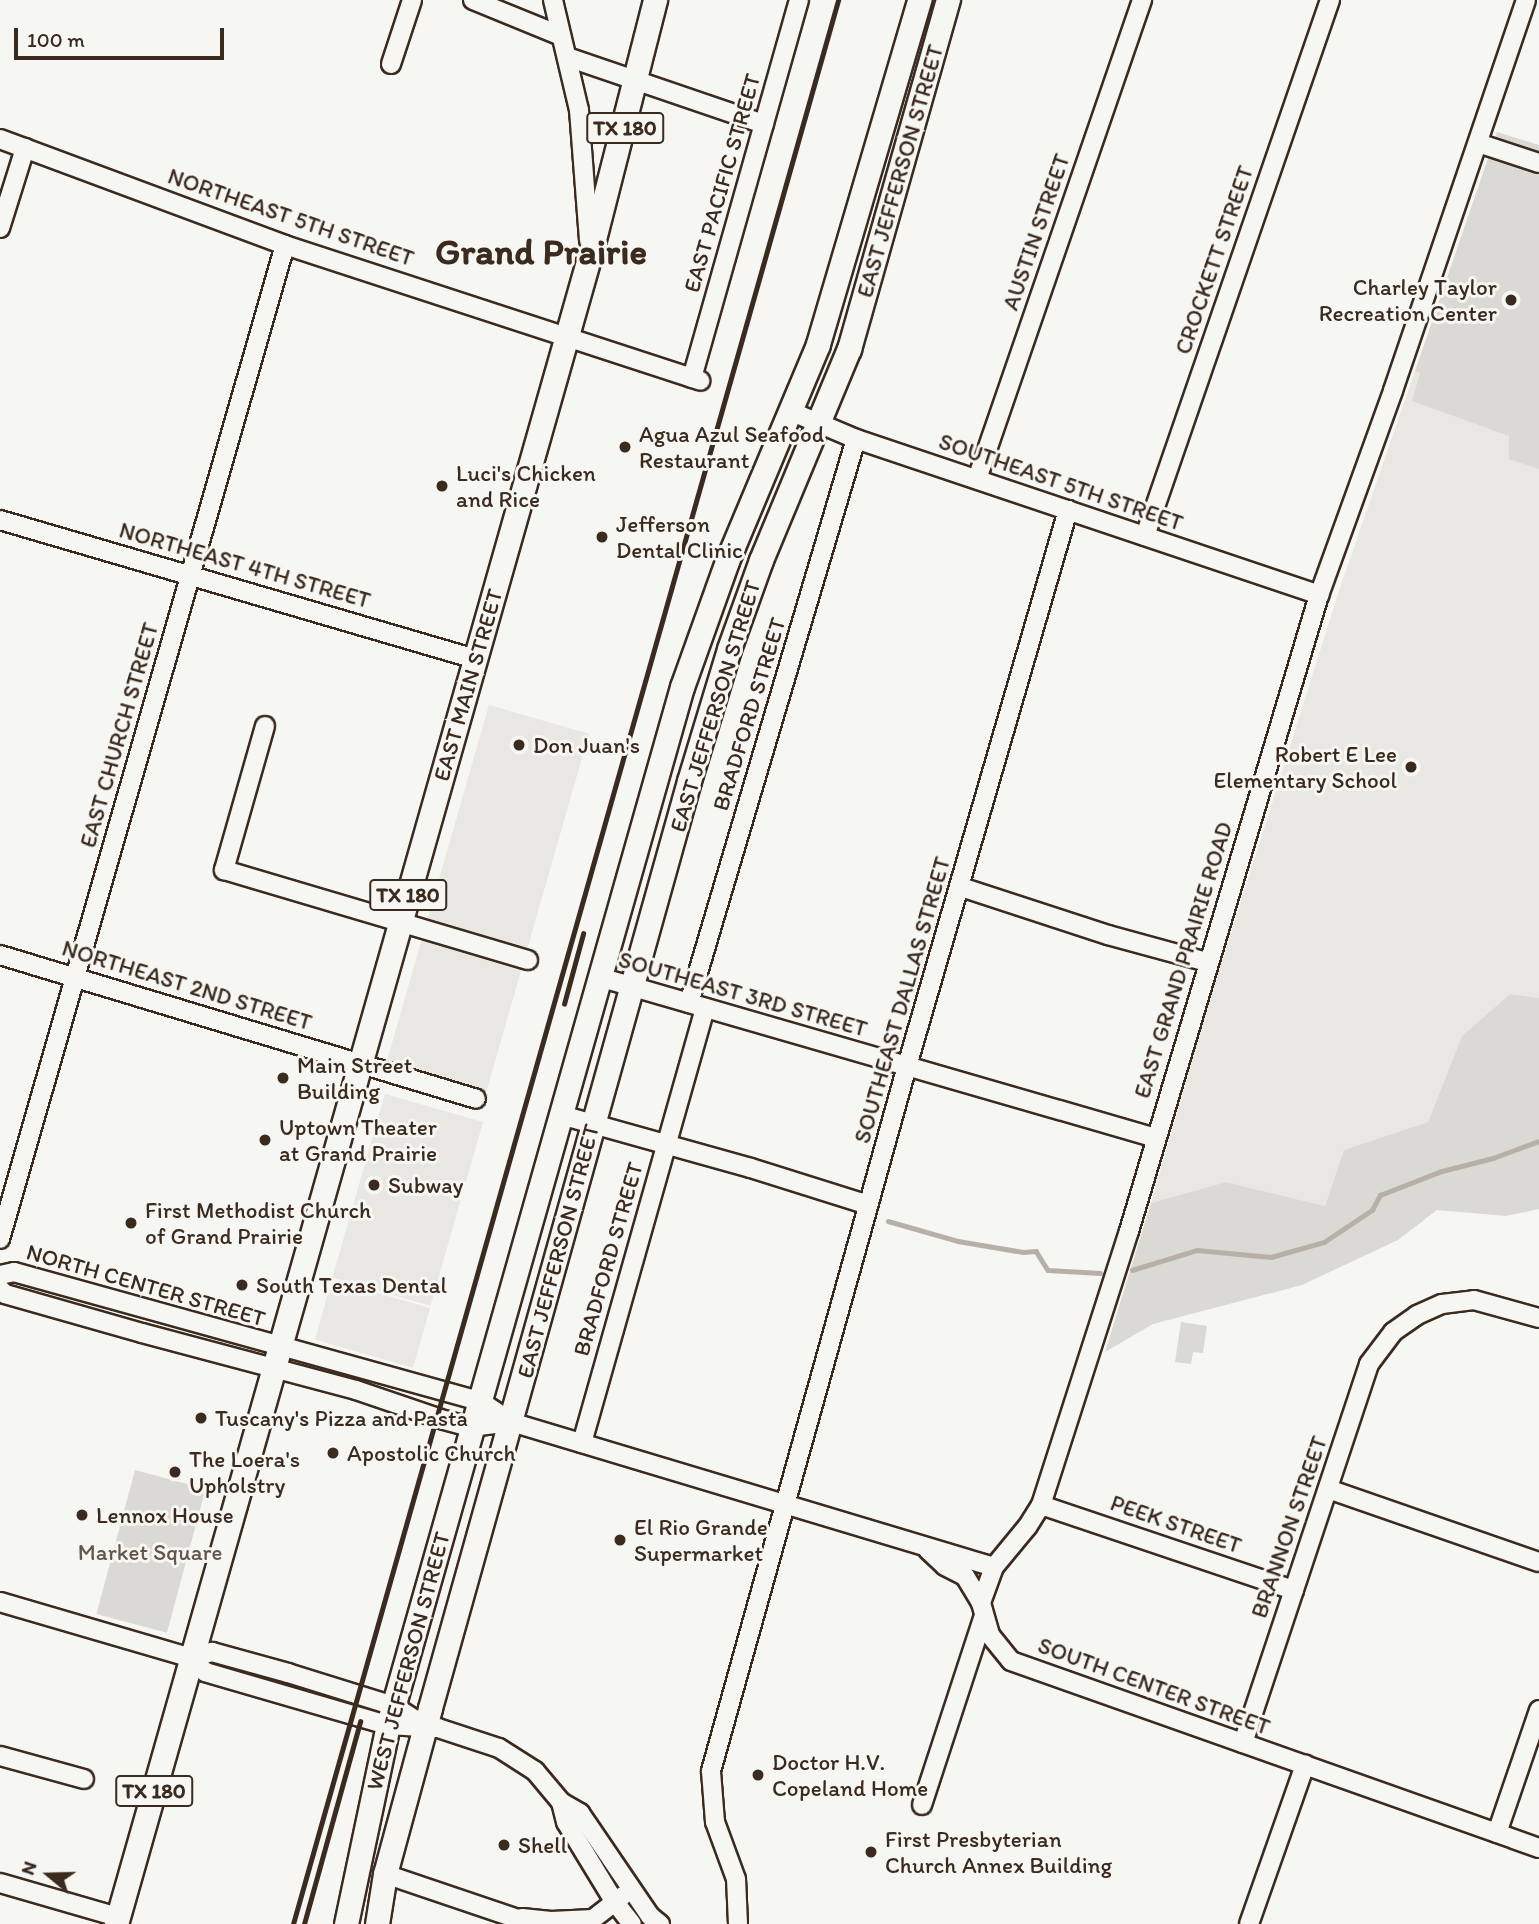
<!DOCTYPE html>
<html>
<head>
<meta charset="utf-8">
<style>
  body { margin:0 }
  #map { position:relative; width:1539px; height:1924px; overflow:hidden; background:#f6f6f2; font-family:Itim,sans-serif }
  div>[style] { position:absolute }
  .built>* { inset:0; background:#e8e7e2; transform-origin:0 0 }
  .green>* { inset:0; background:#dad9d3; transform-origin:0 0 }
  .stream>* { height:4.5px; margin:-2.25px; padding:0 2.25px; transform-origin:2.25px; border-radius:2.25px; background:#b6b0a9 }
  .roads { filter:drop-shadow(2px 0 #3b2a1e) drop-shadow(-2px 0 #3b2a1e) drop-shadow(0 2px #3b2a1e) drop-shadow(0 -2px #3b2a1e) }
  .minor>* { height:18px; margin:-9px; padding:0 9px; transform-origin:9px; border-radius:9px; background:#f6f6f2 }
  .major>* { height:23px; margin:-11.5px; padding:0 11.5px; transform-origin:11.5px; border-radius:11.5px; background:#f6f6f2 }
  .rail>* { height:4.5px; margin:-2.25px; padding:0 2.25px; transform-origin:2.25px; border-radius:2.25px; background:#3b2a1e }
  .dots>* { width:19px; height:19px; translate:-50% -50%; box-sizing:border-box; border:4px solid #f6f6f2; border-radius:50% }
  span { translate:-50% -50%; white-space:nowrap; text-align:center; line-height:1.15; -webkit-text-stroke:6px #f6f6f2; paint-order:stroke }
  .shield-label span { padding:2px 5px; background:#f6f6f2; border:2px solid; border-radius:5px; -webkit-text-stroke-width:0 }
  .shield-label { font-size:21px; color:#3b2a1e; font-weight:700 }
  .street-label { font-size:23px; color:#3b2a1e }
  .poi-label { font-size:23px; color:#3b2a1e }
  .right { translate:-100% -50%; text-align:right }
  .left { translate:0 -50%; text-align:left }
  .park-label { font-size:23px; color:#63564b }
  .town-label { font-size:37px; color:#3b2a1e; font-weight:700 }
  .north { position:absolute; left:14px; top:1840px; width:70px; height:70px; -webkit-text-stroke:5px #f6f6f2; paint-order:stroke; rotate:289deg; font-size:19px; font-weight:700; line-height:28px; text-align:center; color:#3b2a1e }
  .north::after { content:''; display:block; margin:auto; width:24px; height:32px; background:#3b2a1e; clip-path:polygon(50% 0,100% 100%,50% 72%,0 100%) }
  .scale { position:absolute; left:14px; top:28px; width:210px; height:32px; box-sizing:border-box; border:4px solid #3b2a1e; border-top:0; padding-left:9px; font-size:21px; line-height:24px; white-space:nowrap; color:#3b2a1e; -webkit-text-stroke:5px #f6f6f2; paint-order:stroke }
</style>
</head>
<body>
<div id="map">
  <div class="built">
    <div style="clip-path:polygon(1415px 371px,1493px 402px,1510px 424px,1509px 458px,1539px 469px,1539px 998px,1510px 994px,1462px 1036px,1428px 1122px,1344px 1150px,1325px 1206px,1226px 1182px,1151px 1203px,1205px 1016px,1338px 594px)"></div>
    <div style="left:489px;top:705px;width:104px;height:373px;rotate:16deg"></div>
    <div style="left:385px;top:1094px;width:102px;height:191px;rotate:16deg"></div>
    <div style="left:332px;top:1280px;width:102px;height:62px;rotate:16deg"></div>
  </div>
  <div class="green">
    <div style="clip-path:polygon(1497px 132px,1539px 145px,1539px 469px,1509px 459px,1509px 436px,1412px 401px,1420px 373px,1415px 371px)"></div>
    <div style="clip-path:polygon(1510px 994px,1539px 998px,1539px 1209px,1506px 1216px,1437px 1210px,1398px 1240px,1302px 1285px,1153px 1324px,1105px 1352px,1151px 1203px,1226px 1182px,1325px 1206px,1344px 1150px,1428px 1122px,1462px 1036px)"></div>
    <div style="clip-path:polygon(1181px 1322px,1207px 1326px,1203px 1353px,1193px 1352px,1191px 1364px,1175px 1362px)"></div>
    <div style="left:135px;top:1470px;width:73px;height:149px;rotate:15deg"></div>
  </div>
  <div class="stream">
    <div style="left:888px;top:1221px;width:73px;rotate:15.9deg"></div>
    <div style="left:958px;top:1241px;width:66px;rotate:9.6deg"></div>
    <div style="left:1023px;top:1252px;width:13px;rotate:-4deg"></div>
    <div style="left:1036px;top:1251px;width:22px;rotate:58deg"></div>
    <div style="left:1048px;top:1270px;width:52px;rotate:3.3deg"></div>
    <div style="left:1132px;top:1270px;width:68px;rotate:-17.1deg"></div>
    <div style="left:1197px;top:1250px;width:74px;rotate:5.4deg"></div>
    <div style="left:1271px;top:1257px;width:55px;rotate:-15.8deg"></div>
    <div style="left:1324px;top:1242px;width:58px;rotate:-33.7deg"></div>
    <div style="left:1372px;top:1210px;width:17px;rotate:-62deg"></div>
    <div style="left:1380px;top:1195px;width:66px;rotate:-21.2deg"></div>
    <div style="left:1442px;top:1171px;width:53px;rotate:-14.3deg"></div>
    <div style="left:1493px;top:1158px;width:49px;rotate:-20.3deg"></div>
  </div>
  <div class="roads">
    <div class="minor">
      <div style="left:473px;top:0;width:95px;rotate:22.2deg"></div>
      <div style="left:553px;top:0;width:113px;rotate:76.7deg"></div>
      <div style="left:579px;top:110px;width:131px;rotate:85.6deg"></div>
      <div style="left:1526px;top:0;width:413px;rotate:108.8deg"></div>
      <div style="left:1393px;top:391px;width:217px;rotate:109.9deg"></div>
      <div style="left:1319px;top:595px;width:664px;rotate:106.63deg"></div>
      <div style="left:1129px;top:1231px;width:288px;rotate:107.8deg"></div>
      <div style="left:1041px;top:1505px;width:26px;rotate:122deg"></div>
      <div style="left:1027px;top:1527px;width:52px;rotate:129.5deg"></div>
      <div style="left:994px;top:1567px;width:38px;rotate:110deg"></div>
      <div style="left:981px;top:1603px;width:33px;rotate:74deg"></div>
      <div style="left:990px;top:1635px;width:33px;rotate:51deg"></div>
      <div style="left:1011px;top:1661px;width:560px;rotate:19.5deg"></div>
      <div style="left:567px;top:57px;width:208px;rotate:18.8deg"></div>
      <div style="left:391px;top:64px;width:67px;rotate:-71.8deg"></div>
      <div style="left:0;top:139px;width:304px;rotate:20.4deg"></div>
      <div style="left:285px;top:245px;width:437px;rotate:18.1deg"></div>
      <div style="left:1478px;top:143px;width:64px;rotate:18.2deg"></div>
      <div style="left:0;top:228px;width:84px;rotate:-72.6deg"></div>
      <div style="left:692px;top:378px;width:393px;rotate:-74.2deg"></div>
      <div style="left:790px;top:411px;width:72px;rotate:23deg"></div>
      <div style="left:856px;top:439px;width:489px;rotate:18.6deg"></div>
      <div style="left:977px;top:479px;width:507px;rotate:-70.99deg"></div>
      <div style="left:0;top:520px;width:495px;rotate:16.3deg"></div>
      <div style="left:1145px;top:536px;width:567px;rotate:-70.96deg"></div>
      <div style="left:265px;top:726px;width:150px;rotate:105.9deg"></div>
      <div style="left:224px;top:870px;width:317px;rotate:16.5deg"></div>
      <div style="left:961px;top:887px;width:155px;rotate:18.1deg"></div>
      <div style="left:1108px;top:935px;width:103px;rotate:15.3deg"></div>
      <div style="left:0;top:955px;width:497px;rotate:16.8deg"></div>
      <div style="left:599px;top:977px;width:580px;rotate:16.12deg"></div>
      <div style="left:689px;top:1003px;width:588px;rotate:-73.51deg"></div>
      <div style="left:561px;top:1115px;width:197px;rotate:15.6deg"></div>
      <div style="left:751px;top:1168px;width:123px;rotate:17.5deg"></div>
      <div style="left:0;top:1239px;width:1034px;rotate:-74deg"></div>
      <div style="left:0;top:1275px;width:14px;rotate:-12deg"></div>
      <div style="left:14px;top:1272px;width:484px;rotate:15.5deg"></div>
      <div style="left:480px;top:1401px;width:37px;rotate:34deg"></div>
      <div style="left:511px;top:1422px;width:504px;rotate:16.71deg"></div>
      <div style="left:0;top:1289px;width:7px;rotate:45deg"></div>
      <div style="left:5px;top:1294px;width:142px;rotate:15.9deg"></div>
      <div style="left:142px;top:1333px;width:221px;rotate:14.9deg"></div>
      <div style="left:356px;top:1390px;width:93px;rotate:18.8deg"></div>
      <div style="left:444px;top:1420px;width:28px;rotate:15deg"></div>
      <div style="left:471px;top:1427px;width:40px;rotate:-7.1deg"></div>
      <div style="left:582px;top:1443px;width:452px;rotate:-74.2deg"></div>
      <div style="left:1328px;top:1489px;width:223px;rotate:19.1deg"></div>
      <div style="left:1041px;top:1505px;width:267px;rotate:18.6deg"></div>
      <div style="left:928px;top:1550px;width:23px;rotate:43deg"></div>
      <div style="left:945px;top:1566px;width:22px;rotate:27deg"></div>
      <div style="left:965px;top:1576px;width:31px;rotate:59deg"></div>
      <div style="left:0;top:1602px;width:200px;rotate:16.3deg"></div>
      <div style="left:192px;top:1658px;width:19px;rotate:47deg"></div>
      <div style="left:205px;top:1672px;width:191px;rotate:16.2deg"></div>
      <div style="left:388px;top:1725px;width:50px;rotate:3.4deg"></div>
      <div style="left:438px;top:1728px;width:64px;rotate:18.2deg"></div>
      <div style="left:499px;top:1748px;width:43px;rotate:32.6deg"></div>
      <div style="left:535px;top:1771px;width:40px;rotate:50deg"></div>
      <div style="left:561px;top:1802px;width:22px;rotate:30deg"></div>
      <div style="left:580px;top:1813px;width:125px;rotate:55.8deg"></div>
      <div style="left:650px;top:1916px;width:13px;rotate:39deg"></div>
      <div style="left:192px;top:1658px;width:21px;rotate:-17deg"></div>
      <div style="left:212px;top:1652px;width:79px;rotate:15.4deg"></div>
      <div style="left:288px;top:1673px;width:111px;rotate:17.3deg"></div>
      <div style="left:394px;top:1706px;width:37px;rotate:33deg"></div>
      <div style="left:1243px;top:1743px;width:399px;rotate:-71.6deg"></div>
      <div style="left:1369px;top:1364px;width:40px;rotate:-53deg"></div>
      <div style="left:1393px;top:1332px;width:29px;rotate:-35deg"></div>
      <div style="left:1417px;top:1315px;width:27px;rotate:-24deg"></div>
      <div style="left:1442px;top:1304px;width:32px;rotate:-7deg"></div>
      <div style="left:1474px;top:1300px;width:67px;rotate:15.5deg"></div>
      <div style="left:0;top:1756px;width:87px;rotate:15.3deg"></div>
      <div style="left:561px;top:1802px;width:21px;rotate:76deg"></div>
      <div style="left:566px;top:1822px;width:92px;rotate:58.7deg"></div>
      <div style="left:614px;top:1901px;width:29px;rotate:52deg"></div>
      <div style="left:922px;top:1805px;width:197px;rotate:-71.9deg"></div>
      <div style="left:1497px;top:1833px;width:130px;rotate:-71.1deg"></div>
      <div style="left:385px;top:1874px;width:156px;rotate:18.7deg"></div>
      <div style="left:0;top:1883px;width:123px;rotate:16.1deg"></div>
      <div style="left:522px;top:1918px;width:29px;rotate:6deg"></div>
      <div style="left:551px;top:1921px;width:42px;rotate:-2.7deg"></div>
      <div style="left:593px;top:1919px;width:37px;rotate:-38deg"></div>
      <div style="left:738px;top:1924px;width:45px;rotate:-92.5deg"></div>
      <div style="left:736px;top:1879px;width:61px;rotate:-110.2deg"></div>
      <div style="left:715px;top:1822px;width:51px;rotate:-94.5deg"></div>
      <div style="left:711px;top:1771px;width:732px;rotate:-74.46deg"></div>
      <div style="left:907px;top:1066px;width:579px;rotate:-73.85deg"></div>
      <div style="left:1249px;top:1924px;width:169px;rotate:-70.6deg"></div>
    </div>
    <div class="major">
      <div style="left:116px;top:1924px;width:1735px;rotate:-74.15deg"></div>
      <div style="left:590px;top:255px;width:263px;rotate:-75.7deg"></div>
      <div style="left:346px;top:1924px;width:203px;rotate:-78.1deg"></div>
      <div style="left:388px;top:1725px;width:1079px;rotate:-74.19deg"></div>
      <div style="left:682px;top:687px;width:134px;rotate:-70.3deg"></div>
      <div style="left:727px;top:561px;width:235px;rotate:-67.2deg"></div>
      <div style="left:818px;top:344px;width:359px;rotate:-73.6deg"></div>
      <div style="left:377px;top:1924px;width:51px;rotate:-80.9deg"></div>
      <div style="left:385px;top:1874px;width:172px;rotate:-74.8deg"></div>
      <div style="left:430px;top:1708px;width:963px;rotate:-74.39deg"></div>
      <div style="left:689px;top:781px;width:138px;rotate:-73.1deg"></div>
      <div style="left:729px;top:649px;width:95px;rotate:-70.2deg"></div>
      <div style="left:761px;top:560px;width:229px;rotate:-67.4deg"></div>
      <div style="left:849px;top:349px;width:363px;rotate:-74.2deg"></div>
    </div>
  </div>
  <div class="rail">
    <div style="left:564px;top:1004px;width:73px;rotate:-74.8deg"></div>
    <div style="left:293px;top:1924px;width:2000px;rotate:-74.18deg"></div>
    <div style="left:304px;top:1924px;width:210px;rotate:-74.5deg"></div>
  </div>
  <div class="dots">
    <div style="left:1511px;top:300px;background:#3b2a1e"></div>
    <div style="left:625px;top:447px;background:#3b2a1e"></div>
    <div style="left:442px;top:486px;background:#3b2a1e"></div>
    <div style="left:602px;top:537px;background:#3b2a1e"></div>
    <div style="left:519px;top:745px;background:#3b2a1e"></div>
    <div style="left:1411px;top:767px;background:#3b2a1e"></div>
    <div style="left:283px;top:1078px;background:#3b2a1e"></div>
    <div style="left:265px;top:1140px;background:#3b2a1e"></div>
    <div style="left:374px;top:1185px;background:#3b2a1e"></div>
    <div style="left:131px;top:1223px;background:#3b2a1e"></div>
    <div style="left:242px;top:1285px;background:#3b2a1e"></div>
    <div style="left:201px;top:1418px;background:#3b2a1e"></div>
    <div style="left:333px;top:1453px;background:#3b2a1e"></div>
    <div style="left:175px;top:1472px;background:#3b2a1e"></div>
    <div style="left:82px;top:1515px;background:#3b2a1e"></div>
    <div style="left:620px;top:1540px;background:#3b2a1e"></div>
    <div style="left:758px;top:1775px;background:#3b2a1e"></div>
    <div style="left:504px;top:1845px;background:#3b2a1e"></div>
    <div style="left:871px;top:1852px;background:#3b2a1e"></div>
  </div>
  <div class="shield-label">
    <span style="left:625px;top:128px">TX 180</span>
    <span style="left:408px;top:895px">TX 180</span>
    <span style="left:154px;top:1791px">TX 180</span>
  </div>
  <div class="street-label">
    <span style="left:900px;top:171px;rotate:-74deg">EAST JEFFERSON STREET</span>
    <span style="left:722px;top:183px;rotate:-74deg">EAST PACIFIC STREET</span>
    <span style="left:291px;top:217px;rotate:19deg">NORTHEAST 5TH STREET</span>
    <span style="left:1036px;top:232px;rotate:-71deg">AUSTIN STREET</span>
    <span style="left:1214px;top:260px;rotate:-71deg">CROCKETT STREET</span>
    <span style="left:1061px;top:482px;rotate:19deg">SOUTHEAST 5TH STREET</span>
    <span style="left:245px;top:565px;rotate:16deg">NORTHEAST 4TH STREET</span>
    <span style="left:468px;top:685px;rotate:-74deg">EAST MAIN STREET</span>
    <span style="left:715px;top:706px;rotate:-73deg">EAST JEFFERSON STREET</span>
    <span style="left:749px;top:714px;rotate:-73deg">BRADFORD STREET</span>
    <span style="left:119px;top:735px;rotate:-74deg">EAST CHURCH STREET</span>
    <span style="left:1183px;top:960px;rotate:-73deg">EAST GRAND PRAIRIE ROAD</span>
    <span style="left:187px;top:985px;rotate:17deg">NORTHEAST 2ND STREET</span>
    <span style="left:743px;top:994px;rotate:16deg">SOUTHEAST 3RD STREET</span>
    <span style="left:902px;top:1000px;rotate:-74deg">SOUTHEAST DALLAS STREET</span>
    <span style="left:558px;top:1251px;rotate:-75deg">EAST JEFFERSON STREET</span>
    <span style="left:608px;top:1259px;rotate:-74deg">BRADFORD STREET</span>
    <span style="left:146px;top:1285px;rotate:16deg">NORTH CENTER STREET</span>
    <span style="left:1176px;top:1524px;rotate:19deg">PEEK STREET</span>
    <span style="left:1289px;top:1527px;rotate:-71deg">BRANNON STREET</span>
    <span style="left:408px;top:1661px;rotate:-75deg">WEST JEFFERSON STREET</span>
    <span style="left:1154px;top:1686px;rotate:20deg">SOUTH CENTER STREET</span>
  </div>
  <div class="poi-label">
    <span class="right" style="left:1497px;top:300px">Charley Taylor<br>Recreation Center</span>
    <span class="left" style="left:639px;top:447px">Agua Azul Seafood<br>Restaurant</span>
    <span class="left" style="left:456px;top:486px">Luci's Chicken<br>and Rice</span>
    <span class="left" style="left:616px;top:537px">Jefferson<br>Dental Clinic</span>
    <span class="left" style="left:533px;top:745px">Don Juan's</span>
    <span class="right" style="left:1397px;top:767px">Robert E Lee<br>Elementary School</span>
    <span class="left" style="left:297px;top:1078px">Main Street<br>Building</span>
    <span class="left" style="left:279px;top:1140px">Uptown Theater<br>at Grand Prairie</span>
    <span class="left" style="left:388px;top:1185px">Subway</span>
    <span class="left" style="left:145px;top:1223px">First Methodist Church<br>of Grand Prairie</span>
    <span class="left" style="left:256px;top:1285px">South Texas Dental</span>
    <span class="left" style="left:215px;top:1418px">Tuscany's Pizza and Pasta</span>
    <span class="left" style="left:347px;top:1453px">Apostolic Church</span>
    <span class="left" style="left:189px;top:1472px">The Loera's<br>Upholstry</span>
    <span class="left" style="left:96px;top:1515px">Lennox House</span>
    <span class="left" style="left:634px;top:1540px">El Rio Grande<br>Supermarket</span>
    <span class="left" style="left:772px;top:1775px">Doctor H.V.<br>Copeland Home</span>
    <span class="left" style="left:885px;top:1852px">First Presbyterian<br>Church Annex Building</span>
    <span class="left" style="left:518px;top:1845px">Shell</span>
  </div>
  <div class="park-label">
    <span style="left:150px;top:1552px">Market Square</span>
  </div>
  <div class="town-label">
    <span style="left:541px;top:251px">Grand Prairie</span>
  </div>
  <div class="north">N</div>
  <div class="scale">100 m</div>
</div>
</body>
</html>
